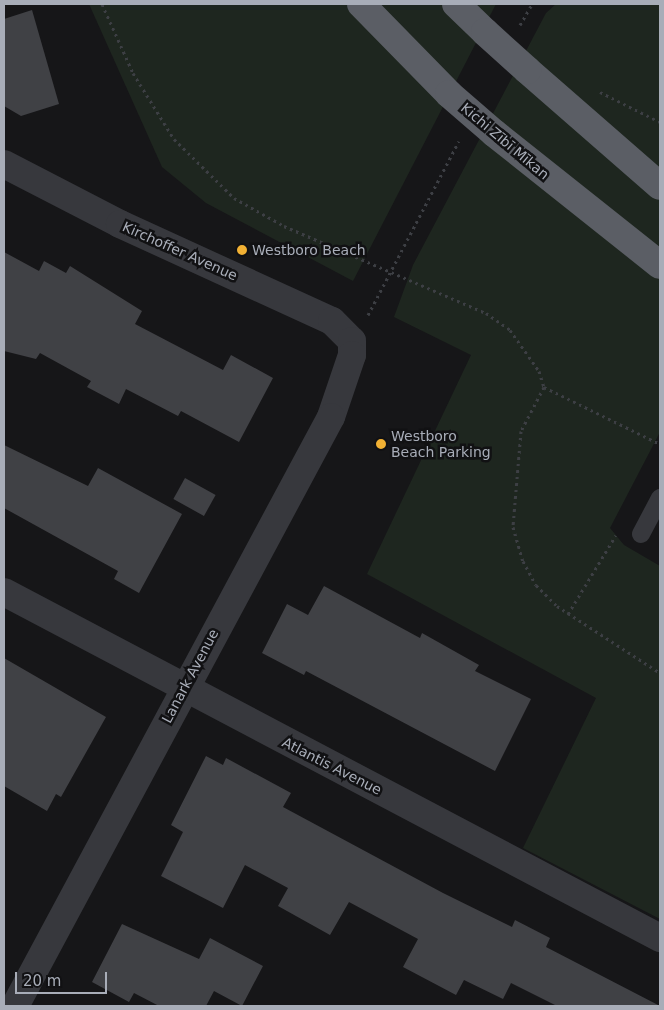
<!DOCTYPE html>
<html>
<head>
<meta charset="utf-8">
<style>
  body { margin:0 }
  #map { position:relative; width:664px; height:1010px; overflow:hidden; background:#161618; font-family:"DejaVu Sans",sans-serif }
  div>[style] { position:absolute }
  .green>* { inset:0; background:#1e261f }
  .building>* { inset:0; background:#404145; transform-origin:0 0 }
  .path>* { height:3px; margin-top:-1.5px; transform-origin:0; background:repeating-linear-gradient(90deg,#3d3f44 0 2.5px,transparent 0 6.5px) }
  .service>* { height:18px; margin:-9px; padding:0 9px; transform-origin:9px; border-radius:9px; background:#37383d }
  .minor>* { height:28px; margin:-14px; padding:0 14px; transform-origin:14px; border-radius:14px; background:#37383d }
  .trunk>* { height:28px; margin:-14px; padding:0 14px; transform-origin:14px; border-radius:14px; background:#5b5e65 }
  .trunk-bridge>* { height:28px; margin:-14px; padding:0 14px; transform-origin:14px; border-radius:14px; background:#5b5e65 }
  .dots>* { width:14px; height:14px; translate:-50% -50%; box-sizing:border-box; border:2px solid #111113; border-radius:50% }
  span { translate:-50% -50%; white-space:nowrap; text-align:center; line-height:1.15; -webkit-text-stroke:5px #111113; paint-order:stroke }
  .street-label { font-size:14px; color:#a8adb8 }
  .poi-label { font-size:14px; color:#a8adb8 }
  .left { translate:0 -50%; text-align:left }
  .frame { position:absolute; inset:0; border:5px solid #a8adb8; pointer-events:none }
  .scale { position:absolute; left:15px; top:972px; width:92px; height:22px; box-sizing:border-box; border:2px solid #a8adb8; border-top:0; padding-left:6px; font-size:15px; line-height:18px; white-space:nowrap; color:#a8adb8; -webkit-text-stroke:4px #111113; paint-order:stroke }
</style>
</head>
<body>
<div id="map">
  <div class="green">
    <div style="clip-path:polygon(89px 4px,496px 4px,353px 281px,206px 203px,162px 167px)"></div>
    <div style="clip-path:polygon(556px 4px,660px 4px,660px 432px,610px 528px,624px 545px,660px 566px,660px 919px,523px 848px,596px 698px,367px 574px,471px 355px,394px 317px,413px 265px,546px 13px)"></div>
  </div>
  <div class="building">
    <div style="clip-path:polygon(32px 10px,59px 104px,21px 116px,4px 106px,4px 19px)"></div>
    <div style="clip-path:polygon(4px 252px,39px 271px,44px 261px,66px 273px,70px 266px,142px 311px,135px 324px,223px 370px,231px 355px,273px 378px,239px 442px,181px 411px,178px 416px,126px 389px,119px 404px,87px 387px,91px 381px,40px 353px,36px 359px,4px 351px)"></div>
    <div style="clip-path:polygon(4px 445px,88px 486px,98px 468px,182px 514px,139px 593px,114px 579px,118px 571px,4px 508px)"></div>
    <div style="left:185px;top:478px;width:35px;height:24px;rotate:29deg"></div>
    <div style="clip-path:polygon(324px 586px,420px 638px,422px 633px,479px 665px,475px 671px,531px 699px,495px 771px,306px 671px,304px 675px,262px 653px,287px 604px,308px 615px)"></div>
    <div style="clip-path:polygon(4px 658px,106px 717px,61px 797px,56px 794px,47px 811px,4px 786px)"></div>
    <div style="clip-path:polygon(206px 756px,223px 765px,226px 758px,291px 793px,283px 807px,443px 893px,512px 927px,515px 920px,550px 938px,546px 947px,660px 1006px,557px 1006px,511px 983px,503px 999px,464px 980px,456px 995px,403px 967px,418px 939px,349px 902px,330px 935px,278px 906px,288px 888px,245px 865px,223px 908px,161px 876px,183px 832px,171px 825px)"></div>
    <div style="clip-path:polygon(122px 924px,199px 959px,210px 938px,263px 966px,242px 1006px,214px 991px,206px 1006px,159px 1006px,134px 993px,129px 1002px,92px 982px)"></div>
  </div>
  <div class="path">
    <div style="left:102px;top:4px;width:76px;rotate:65.8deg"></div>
    <div style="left:133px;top:73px;width:78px;rotate:58.2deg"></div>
    <div style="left:174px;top:139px;width:84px;rotate:44.5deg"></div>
    <div style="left:234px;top:198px;width:57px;rotate:29.2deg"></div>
    <div style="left:284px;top:226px;width:220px;rotate:23.3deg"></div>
    <div style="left:486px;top:313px;width:29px;rotate:35deg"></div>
    <div style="left:510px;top:330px;width:50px;rotate:54.7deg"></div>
    <div style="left:539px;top:371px;width:17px;rotate:73deg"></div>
    <div style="left:544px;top:387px;width:129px;rotate:26.2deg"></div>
    <div style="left:520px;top:25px;width:24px;rotate:-60deg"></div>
    <div style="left:600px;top:92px;width:67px;rotate:26.6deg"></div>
    <div style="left:368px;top:315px;width:196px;rotate:-62.4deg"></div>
    <div style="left:544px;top:387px;width:50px;rotate:117.6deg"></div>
    <div style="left:521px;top:431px;width:96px;rotate:94.8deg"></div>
    <div style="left:513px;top:527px;width:35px;rotate:74deg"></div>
    <div style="left:523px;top:561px;width:27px;rotate:62deg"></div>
    <div style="left:536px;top:585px;width:30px;rotate:45deg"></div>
    <div style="left:557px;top:606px;width:123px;rotate:33deg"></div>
    <div style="left:568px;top:614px;width:92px;rotate:-58.7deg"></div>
  </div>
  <div class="service">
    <div style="left:641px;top:534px;width:41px;rotate:-62.2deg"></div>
  </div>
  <div class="minor">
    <div style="left:4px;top:164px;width:131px;rotate:27.3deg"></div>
    <div style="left:120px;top:224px;width:233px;rotate:24.6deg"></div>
    <div style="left:332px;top:321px;width:28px;rotate:45deg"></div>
    <div style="left:352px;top:341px;width:14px;rotate:90deg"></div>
    <div style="left:352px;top:355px;width:65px;rotate:108.7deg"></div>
    <div style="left:331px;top:417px;width:668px;rotate:118.21deg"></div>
    <div style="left:4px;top:592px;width:742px;rotate:27.81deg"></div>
  </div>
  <div class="trunk">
    <div style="left:361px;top:4px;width:126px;rotate:45.6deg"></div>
    <div style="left:456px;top:4px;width:40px;rotate:44deg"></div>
    <div style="left:527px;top:70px;width:176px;rotate:41.1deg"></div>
    <div style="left:494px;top:133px;width:212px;rotate:38.5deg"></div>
  </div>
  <div class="trunk-bridge">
    <div style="left:485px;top:32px;width:57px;rotate:42.1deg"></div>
    <div style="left:449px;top:94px;width:60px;rotate:40.9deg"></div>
  </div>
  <div class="dots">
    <div style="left:242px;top:250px;background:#f2b134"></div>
    <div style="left:381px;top:444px;background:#f2b134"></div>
  </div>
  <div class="street-label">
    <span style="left:505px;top:141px;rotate:40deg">Kichi Zībī Mīkan</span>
    <span style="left:180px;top:251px;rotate:24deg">Kirchoffer Avenue</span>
    <span style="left:190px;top:676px;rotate:-62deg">Lanark Avenue</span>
    <span style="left:332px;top:766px;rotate:27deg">Atlantis Avenue</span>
  </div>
  <div class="poi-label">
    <span class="left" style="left:252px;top:250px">Westboro Beach</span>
    <span class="left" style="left:391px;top:444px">Westboro<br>Beach Parking</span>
  </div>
  <div class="frame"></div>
  <div class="scale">20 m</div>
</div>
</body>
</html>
